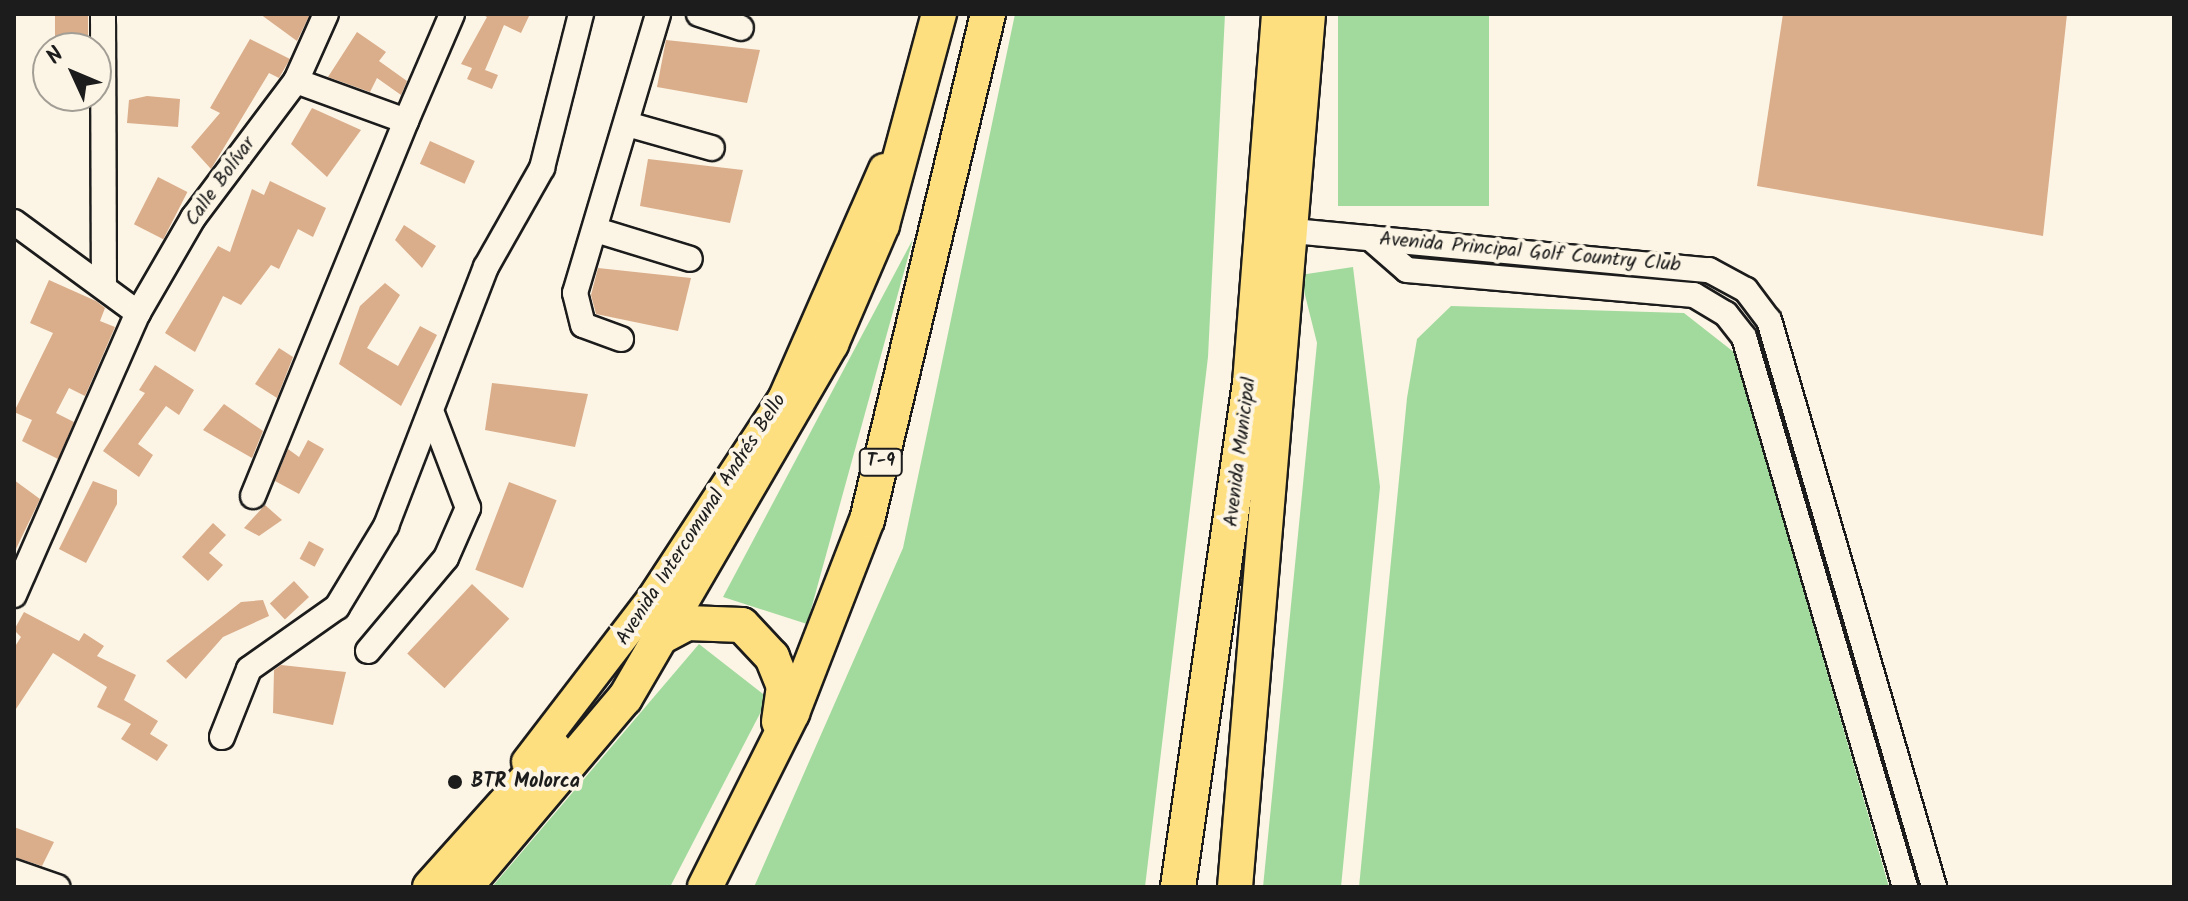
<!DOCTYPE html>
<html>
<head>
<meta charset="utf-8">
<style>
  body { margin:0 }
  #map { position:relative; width:2188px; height:901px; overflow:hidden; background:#fcf5e5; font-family:Kalam,sans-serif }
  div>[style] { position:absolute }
  .green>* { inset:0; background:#a2da9e; transform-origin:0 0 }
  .building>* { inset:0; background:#daad8b; transform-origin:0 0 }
  .roads { filter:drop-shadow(2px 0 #1c1c1c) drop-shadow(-2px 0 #1c1c1c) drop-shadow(0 2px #1c1c1c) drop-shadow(0 -2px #1c1c1c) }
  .minor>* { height:24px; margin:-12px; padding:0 12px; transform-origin:12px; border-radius:12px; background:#fcf5e5 }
  .major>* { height:30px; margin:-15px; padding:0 15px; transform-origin:15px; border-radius:15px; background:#fedf80 }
  .highway>* { height:34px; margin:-17px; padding:0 17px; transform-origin:17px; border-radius:17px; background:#fedf80 }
  .dots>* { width:22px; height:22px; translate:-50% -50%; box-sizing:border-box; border:4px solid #fcf5e5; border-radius:50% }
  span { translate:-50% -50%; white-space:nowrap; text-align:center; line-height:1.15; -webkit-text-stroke:8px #fcf5e5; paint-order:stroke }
  .shield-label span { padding:2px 6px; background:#fcf5e5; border:2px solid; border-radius:6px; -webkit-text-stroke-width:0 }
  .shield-label { font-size:18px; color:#1c1c1c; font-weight:700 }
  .street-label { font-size:20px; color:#1c1c1c }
  .poi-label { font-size:20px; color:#1c1c1c; font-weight:700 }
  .left { translate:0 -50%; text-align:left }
  .frame { position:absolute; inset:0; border:16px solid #1c1c1c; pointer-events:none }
  .north { position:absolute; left:32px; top:32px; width:80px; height:80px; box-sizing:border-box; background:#fcf5e5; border:2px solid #a29e95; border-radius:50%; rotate:314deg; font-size:22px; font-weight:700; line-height:32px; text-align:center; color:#1c1c1c }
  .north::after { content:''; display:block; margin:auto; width:28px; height:36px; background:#1c1c1c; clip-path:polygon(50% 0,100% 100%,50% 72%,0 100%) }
</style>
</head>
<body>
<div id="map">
  <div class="green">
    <div style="clip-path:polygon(1015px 14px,1225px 14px,1208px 357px,1145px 887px,754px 887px,903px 548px)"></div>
    <div style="left:1338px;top:14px;width:151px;height:192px"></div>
    <div style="clip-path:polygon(913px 239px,807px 624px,723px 597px)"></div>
    <div style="clip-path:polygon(1353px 267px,1380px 487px,1341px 887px,1263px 887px,1317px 343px,1300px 275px)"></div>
    <div style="clip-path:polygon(1451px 306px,1684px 313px,1735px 353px,1889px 887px,1359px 887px,1407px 398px,1417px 339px)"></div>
    <div style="clip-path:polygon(699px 644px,768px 698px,670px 887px,492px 887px)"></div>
  </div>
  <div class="building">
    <div style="left:55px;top:14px;width:33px;height:34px"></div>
    <div style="clip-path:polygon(260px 14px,310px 14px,297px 41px)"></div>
    <div style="clip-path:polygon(481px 14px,530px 14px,521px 33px,504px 25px,485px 70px,498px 75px,492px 89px,467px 79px,472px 68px,461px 64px,487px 17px)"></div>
    <div style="clip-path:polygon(1783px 14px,2067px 14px,2043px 236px,1757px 186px)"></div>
    <div style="clip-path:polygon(357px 32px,386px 52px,379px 61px,407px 81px,401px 95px,377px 78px,370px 92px,328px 77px)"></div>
    <div style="clip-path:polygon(250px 39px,290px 59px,279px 78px,269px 73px,211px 169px,191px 147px,220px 113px,210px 108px)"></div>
    <div style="clip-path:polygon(666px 40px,760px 50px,747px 103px,657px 87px)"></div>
    <div style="clip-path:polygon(147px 96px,180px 99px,178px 127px,127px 123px,129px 100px)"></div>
    <div style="clip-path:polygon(312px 108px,361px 130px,327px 177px,291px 144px)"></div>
    <div style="left:430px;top:141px;width:49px;height:25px;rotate:24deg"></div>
    <div style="clip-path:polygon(648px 159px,743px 170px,730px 223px,640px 206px)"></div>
    <div style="left:158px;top:177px;width:33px;height:53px;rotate:27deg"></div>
    <div style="clip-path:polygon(270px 181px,326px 208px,313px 237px,298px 229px,279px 269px,271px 265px,241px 305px,223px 296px,195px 352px,165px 333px,218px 246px,230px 252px,252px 189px,264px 195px)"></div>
    <div style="clip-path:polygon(404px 225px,436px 246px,422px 268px,395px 240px)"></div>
    <div style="clip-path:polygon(598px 268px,691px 278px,678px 331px,596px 314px,591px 295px)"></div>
    <div style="clip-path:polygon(49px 280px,96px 301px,105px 308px,100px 321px,115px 327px,85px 396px,69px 388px,56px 413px,74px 422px,58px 459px,22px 441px,32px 420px,14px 412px,53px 333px,30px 323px)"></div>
    <div style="clip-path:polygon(385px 283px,400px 295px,367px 348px,398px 366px,420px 326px,437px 335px,401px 406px,339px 364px,360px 306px)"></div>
    <div style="clip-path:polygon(279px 348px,293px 357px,277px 398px,255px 384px)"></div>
    <div style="clip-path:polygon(155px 365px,194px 390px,179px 415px,166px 406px,138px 444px,153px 455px,139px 477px,103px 451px,145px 393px,139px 390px)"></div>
    <div style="clip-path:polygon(492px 383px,588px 394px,575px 447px,485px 430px)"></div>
    <div style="clip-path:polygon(224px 404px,263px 431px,252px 458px,203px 430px)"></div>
    <div style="clip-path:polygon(308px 440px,324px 449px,299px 494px,275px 481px,288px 449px,299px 457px)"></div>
    <div style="clip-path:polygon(14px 480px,40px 499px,14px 553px)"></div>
    <div style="clip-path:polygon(93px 481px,117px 490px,117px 504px,86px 563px,59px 549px)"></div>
    <div style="left:509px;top:482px;width:51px;height:94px;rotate:21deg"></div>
    <div style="clip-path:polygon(265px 505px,282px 520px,259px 536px,244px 528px)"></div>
    <div style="clip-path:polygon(213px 523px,226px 535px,209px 553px,223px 565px,208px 581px,182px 557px)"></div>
    <div style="left:309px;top:541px;width:17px;height:20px;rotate:28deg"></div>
    <div style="left:294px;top:581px;width:22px;height:33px;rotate:47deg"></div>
    <div style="left:472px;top:584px;width:51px;height:95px;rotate:43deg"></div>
    <div style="clip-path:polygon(263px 600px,269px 616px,223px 637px,186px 679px,166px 661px,241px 602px)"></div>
    <div style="clip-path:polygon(24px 612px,79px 641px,84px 633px,104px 646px,97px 656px,136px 675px,124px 700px,158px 721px,150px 734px,168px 745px,157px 761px,121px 739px,131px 724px,97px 707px,107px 687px,53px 653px,14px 712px,14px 648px,21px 637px,14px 630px)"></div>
    <div style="clip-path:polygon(281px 665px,346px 672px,333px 725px,273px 713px,274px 670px)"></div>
    <div style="clip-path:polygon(14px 827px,54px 842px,42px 866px,14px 857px)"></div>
  </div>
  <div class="roads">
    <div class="minor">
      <div style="left:103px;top:14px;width:270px;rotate:89.8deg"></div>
      <div style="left:699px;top:14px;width:44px;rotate:18.4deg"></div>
      <div style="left:296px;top:81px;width:117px;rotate:20deg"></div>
      <div style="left:406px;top:121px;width:116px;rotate:-66.7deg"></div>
      <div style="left:627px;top:124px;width:88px;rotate:15.8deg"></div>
      <div style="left:14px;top:222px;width:154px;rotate:36.3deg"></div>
      <div style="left:138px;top:313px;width:110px;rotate:-59.9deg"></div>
      <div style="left:193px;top:218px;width:171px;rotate:-53.1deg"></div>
      <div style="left:296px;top:81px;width:73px;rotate:-65.9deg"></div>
      <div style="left:596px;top:230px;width:98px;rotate:17.1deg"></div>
      <div style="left:1293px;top:231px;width:418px;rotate:5.4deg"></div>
      <div style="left:1709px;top:270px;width:42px;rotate:28.4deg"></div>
      <div style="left:1746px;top:290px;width:38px;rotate:53deg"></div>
      <div style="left:1769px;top:320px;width:591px;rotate:73.77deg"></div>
      <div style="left:1370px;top:238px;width:49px;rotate:40.9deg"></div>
      <div style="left:1407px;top:270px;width:288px;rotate:5deg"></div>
      <div style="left:1694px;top:295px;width:37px;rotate:31deg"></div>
      <div style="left:1726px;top:314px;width:29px;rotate:52deg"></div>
      <div style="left:1744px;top:337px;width:573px;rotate:73.68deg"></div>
      <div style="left:621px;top:339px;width:40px;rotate:-159.8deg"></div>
      <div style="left:583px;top:325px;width:33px;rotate:-104deg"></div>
      <div style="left:575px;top:293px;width:291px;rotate:-73.4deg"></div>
      <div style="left:253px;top:496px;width:405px;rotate:-67.8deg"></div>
      <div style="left:14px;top:595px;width:308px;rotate:-66.3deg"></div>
      <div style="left:368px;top:651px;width:121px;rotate:-50deg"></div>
      <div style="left:446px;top:558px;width:55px;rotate:-66.3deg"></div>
      <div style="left:468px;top:508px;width:98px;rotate:-110.8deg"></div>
      <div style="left:222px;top:737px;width:73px;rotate:-68.3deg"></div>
      <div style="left:249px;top:669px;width:108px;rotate:-35.2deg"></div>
      <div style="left:337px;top:607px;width:95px;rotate:-58.8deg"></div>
      <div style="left:386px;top:526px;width:278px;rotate:-68.9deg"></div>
      <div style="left:486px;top:267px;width:114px;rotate:-60.5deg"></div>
      <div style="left:542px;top:168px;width:159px;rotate:-75.8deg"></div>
      <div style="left:14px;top:872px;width:46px;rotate:19.2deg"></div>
    </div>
    <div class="major">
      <div style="left:527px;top:762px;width:205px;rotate:-52.5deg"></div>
      <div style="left:652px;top:599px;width:241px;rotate:-56.8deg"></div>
      <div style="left:784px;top:397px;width:249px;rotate:-66.3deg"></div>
    </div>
    <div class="highway">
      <div style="left:659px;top:638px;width:32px;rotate:-28deg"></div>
      <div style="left:687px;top:623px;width:55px;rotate:2.1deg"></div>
      <div style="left:742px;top:625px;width:44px;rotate:46.8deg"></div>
      <div style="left:772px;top:657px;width:31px;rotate:68deg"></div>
      <div style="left:784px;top:686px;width:36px;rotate:98deg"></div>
      <div style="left:430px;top:887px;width:186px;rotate:-48.1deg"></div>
      <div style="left:465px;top:887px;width:248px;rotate:-49.8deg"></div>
      <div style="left:625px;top:698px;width:410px;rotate:-59.8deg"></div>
      <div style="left:831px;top:344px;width:129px;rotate:-66.8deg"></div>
      <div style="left:882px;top:225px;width:219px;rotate:-74.9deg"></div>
      <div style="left:705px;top:887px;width:195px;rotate:-63.4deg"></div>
      <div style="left:792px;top:713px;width:207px;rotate:-68.8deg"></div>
      <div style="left:867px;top:520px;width:520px;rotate:-76.55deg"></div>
      <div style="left:1178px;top:887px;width:509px;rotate:-81.87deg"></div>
      <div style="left:1250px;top:383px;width:370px;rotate:-85.5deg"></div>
      <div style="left:1235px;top:887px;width:876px;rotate:-85.22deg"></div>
    </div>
  </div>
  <div class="dots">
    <div style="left:455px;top:782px;background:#1c1c1c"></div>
  </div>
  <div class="shield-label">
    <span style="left:881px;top:462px">T-9</span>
  </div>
  <div class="street-label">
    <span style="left:221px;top:182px;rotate:-54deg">Calle Bolívar</span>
    <span style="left:1530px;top:253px;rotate:5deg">Avenida Principal Golf Country Club</span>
    <span style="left:1241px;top:452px;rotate:-83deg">Avenida Municipal</span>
    <span style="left:702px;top:520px;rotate:-57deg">Avenida Intercomunal Andrés Bello</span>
  </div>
  <div class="poi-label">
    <span class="left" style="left:471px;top:782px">BTR Molorca</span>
  </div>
  <div class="frame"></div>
  <div class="north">N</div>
</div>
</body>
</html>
